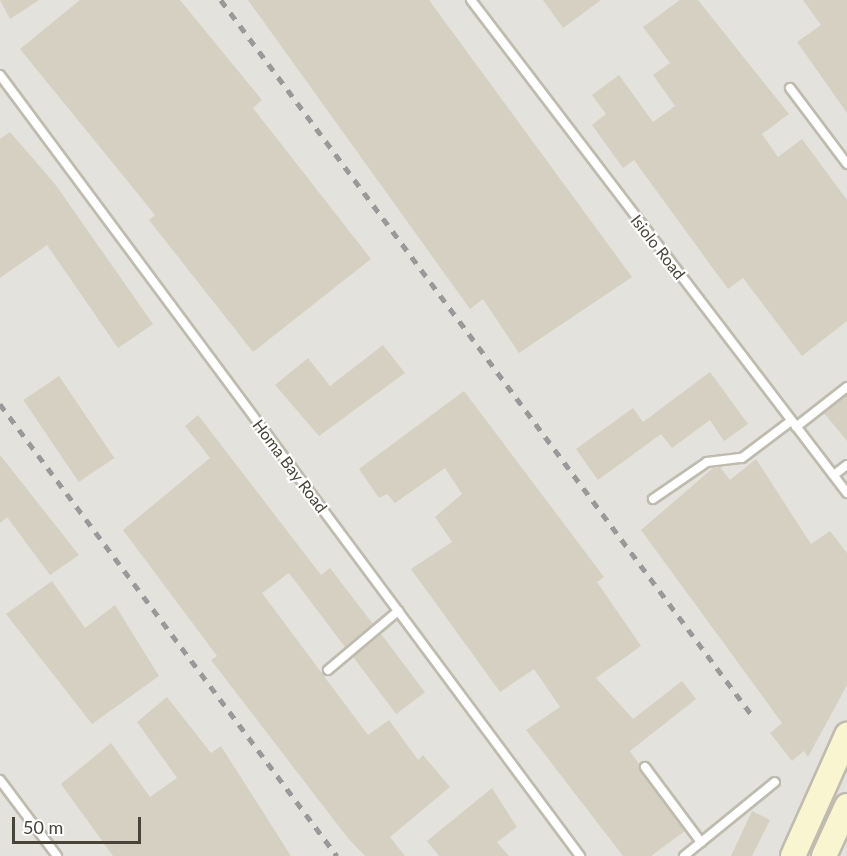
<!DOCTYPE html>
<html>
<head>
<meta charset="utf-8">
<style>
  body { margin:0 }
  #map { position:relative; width:847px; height:856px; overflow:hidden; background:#f4f2eb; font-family:Lato,sans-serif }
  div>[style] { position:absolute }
  .industrial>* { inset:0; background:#e4e2dc; transform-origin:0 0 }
  .building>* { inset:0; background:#d5d0c2; transform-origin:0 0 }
  .roads { filter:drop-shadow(2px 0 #bfbbaf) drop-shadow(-2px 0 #bfbbaf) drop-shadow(0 2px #bfbbaf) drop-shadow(0 -2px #bfbbaf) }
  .lane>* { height:8px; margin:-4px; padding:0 4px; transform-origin:4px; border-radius:4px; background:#fff }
  .secondary>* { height:24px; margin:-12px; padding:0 12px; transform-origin:12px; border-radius:12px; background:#f9f5d0 }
  .rail>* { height:4.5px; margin-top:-2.25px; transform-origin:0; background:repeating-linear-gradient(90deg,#999 0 8px,transparent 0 16px) }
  span { translate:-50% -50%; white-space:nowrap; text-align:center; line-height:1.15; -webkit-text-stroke:4.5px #fff; paint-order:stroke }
  .street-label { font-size:16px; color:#48443a }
  .scale { position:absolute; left:12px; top:817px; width:129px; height:27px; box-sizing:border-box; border:3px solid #48443a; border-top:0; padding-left:8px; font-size:18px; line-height:21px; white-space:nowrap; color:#48443a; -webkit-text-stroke:4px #fff; paint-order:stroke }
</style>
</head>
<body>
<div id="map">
  <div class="industrial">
    <div style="left:0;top:0;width:847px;height:856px"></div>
  </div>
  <div class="building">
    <div style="clip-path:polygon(0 0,39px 0,10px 19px)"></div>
    <div style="clip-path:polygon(80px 0,180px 0,262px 100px,253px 108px,371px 259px,253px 352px,149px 220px,155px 215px,20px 49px)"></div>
    <div style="clip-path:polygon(248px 0,429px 0,632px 277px,519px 353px,483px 299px,470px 309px)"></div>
    <div style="clip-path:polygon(543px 0,601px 0,563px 28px)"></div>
    <div style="clip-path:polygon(680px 0,698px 0,789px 114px,762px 134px,778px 157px,802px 139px,847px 200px,847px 321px,802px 356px,743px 278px,728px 289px,634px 160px,623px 168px,592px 125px,606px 114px,592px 95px,619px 75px,653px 122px,675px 106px,653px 75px,670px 63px,643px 27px)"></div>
    <div style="clip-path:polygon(803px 0,847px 0,847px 113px,797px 42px,821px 25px)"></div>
    <div style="clip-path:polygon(10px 132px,55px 184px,153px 324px,118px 348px,47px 245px,0 278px,0 139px)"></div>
    <div style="clip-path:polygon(383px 345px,405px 373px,319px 436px,275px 385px,308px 358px,330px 386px)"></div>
    <div style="clip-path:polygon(710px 372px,748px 424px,724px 441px,710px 420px,672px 448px,661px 434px,598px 480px,576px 449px,633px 408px,643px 422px)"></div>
    <div style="left:59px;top:376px;width:99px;height:43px;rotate:56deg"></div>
    <div style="clip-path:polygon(464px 391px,604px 577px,597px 582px,641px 646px,596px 678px,633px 719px,682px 681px,696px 699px,630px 751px,685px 831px,651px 856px,623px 856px,526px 730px,560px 707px,534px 669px,500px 692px,411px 569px,452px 542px,435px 517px,462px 494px,445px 468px,395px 503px,387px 494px,379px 498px,359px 469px)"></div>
    <div style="clip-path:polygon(847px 395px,847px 441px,824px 413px)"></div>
    <div style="clip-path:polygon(198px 415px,321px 575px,330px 568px,373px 624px,345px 647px,289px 573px,262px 593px,368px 735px,389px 720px,418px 760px,423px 755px,450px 787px,390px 837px,405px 856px,365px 856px,347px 837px,211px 660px,217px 656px,123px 530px,210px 458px,185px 426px)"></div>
    <div style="clip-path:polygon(0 455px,79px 555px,50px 575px,7px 517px,0 523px)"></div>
    <div style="clip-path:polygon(756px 459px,811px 544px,830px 531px,847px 553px,847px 685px,808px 757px,804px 751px,792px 761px,770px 733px,782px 723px,641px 530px,713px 468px,720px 467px,730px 480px)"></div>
    <div style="clip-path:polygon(52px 581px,85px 628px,115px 605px,159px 676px,92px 724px,6px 614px)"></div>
    <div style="left:381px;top:634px;width:73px;height:36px;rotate:53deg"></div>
    <div style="clip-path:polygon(167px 697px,211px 753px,221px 746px,291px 856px,113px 856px,61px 784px,111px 743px,150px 797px,177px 778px,137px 722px)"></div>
    <div style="clip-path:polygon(492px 788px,517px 827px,497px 842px,509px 856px,439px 856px,427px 841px)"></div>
    <div style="clip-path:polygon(752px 811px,770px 820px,752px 856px,731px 856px)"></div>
  </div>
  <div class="roads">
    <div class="lane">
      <div style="left:471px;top:0;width:620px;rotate:52.67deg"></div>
      <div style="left:0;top:75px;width:973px;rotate:53.4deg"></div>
      <div style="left:790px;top:88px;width:95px;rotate:53.1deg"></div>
      <div style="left:796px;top:427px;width:65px;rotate:-38.1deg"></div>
      <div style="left:834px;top:475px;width:16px;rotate:-38deg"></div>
      <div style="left:653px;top:499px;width:65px;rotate:-34.4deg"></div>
      <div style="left:707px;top:462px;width:35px;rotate:-7deg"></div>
      <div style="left:742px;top:458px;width:61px;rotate:-37.1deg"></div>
      <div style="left:328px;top:670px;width:92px;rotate:-40.1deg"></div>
      <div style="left:645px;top:767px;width:94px;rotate:53.3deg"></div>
      <div style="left:0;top:780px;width:95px;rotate:53.1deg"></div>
      <div style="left:684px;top:856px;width:117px;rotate:-39.1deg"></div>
    </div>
    <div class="secondary">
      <div style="left:793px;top:856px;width:133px;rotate:-65.9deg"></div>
      <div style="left:824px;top:856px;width:55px;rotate:-65.3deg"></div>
    </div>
  </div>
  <div class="rail">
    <div style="left:221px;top:0;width:894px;rotate:53.41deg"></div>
    <div style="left:0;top:404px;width:564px;rotate:53.29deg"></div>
  </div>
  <div class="street-label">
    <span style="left:658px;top:247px;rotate:52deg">Isiolo Road</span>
    <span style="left:290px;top:466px;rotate:53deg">Homa Bay Road</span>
  </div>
  <div class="scale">50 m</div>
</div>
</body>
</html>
